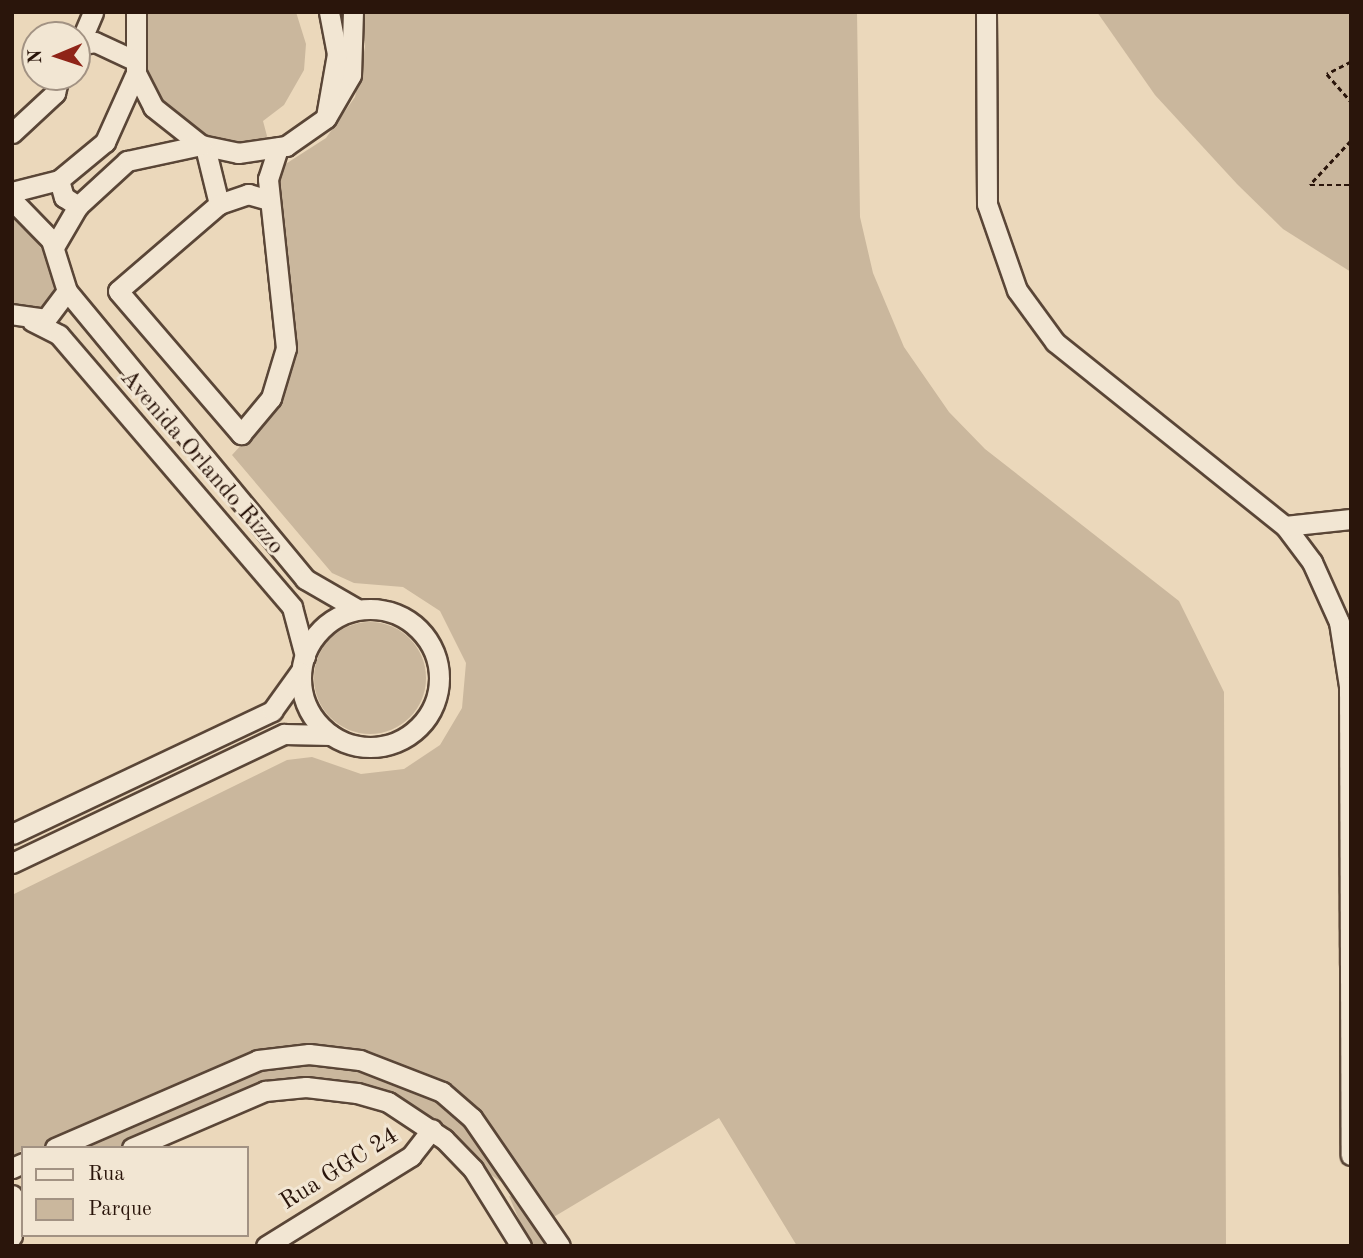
<!DOCTYPE html>
<html>
<head>
<meta charset="utf-8">
<style>
  body { margin:0 }
  #map { position:relative; width:1363px; height:1258px; overflow:hidden; background:#ebd8bb; font-family:"Old Standard TT",serif }
  div>[style] { position:absolute }
  .green>* { inset:0; background:#cab79d }
  .round { border-radius:50% }
  .path>* { height:2.5px; margin-top:-1.25px; transform-origin:0; background:repeating-linear-gradient(90deg,#2a150b 0 5px,transparent 0 8.5px) }
  .roads { filter:drop-shadow(2px 0 #5a4637) drop-shadow(-2px 0 #5a4637) drop-shadow(0 2px #5a4637) drop-shadow(0 -2px #5a4637) }
  .minor>* { height:19px; margin:-9.5px; padding:0 9.5px; transform-origin:9.5px; border-radius:9.5px; background:#f2e6d3 }
  .minor>.ring { margin:-9.5px; padding:0; box-sizing:content-box; background:none; border:19px solid #f2e6d3; border-radius:50% }
  span { translate:-50% -50%; white-space:nowrap; text-align:center; line-height:1.15; -webkit-text-stroke:6px #f2e6d3; paint-order:stroke }
  .street-label { font-size:24px; color:#2a150b }
  .frame { position:absolute; inset:0; border:14px solid #2a150b; pointer-events:none }
  .legend { position:absolute; left:21px; top:1146px; width:228px; height:91px; box-sizing:border-box; background:#f2e6d3; border:2px solid #a29283; margin:0; padding:9px 12px; list-style:none; font-size:21px; color:#2a150b }
  .legend li { display:flex; align-items:center; gap:14px; height:35px }
  .legend b { width:35px; border:2px solid #a29283 }
  .north { position:absolute; left:21px; top:21px; width:70px; height:70px; box-sizing:border-box; background:#f2e6d3; border:2px solid #a29283; border-radius:50%; rotate:268deg; font-size:19px; font-weight:700; line-height:28px; text-align:center; color:#2a150b }
  .north::after { content:''; display:block; margin:auto; width:24px; height:32px; background:#8f2418; clip-path:polygon(50% 0,100% 100%,50% 72%,0 100%) }
</style>
</head>
<body>
<div id="map">
  <div class="green">
    <div style="clip-path:polygon(141px 12px,296px 12px,306px 44px,304px 70px,284px 105px,263px 121px,267px 136px,261px 146px,213px 142px,168px 114px,145px 80px)"></div>
    <div style="clip-path:polygon(360px 12px,857px 12px,860px 217px,873px 273px,904px 347px,949px 412px,985px 449px,1179px 601px,1224px 692px,1226px 1246px,797px 1246px,719px 1118px,552px 1218px,483px 1119px,427px 1078px,385px 1059px,245px 1055px,39px 1148px,23px 1148px,12px 1160px,12px 895px,287px 760px,312px 757px,361px 774px,404px 769px,440px 745px,462px 708px,466px 663px,440px 611px,403px 587px,354px 583px,332px 573px,232px 455px,278px 405px,294px 358px,274px 184px,284px 165px,326px 138px,355px 97px,365px 47px)"></div>
    <div style="clip-path:polygon(1097px 12px,1351px 12px,1351px 272px,1283px 229px,1237px 184px,1155px 95px)"></div>
    <div style="clip-path:polygon(12px 212px,49px 258px,57px 290px,42px 309px,12px 303px)"></div>
    <div class="round" style="left:314px;top:622px;width:112px;height:112px"></div>
    <div style="clip-path:polygon(294px 1062px,356px 1066px,433px 1098px,466px 1123px,501px 1182px,376px 1092px,223px 1100px,122px 1148px,74px 1148px,232px 1075px)"></div>
    <div style="clip-path:polygon(509px 1196px,514px 1197px,551px 1246px,530px 1246px)"></div>
  </div>
  <div class="path">
    <div style="left:1351px;top:62px;width:27px;rotate:153deg"></div>
    <div style="left:1327px;top:74px;width:37px;rotate:49deg"></div>
    <div style="left:1351px;top:141px;width:60px;rotate:133deg"></div>
    <div style="left:1310px;top:185px;width:41px"></div>
  </div>
  <div class="roads">
    <div class="minor">
      <div style="left:136px;top:12px;width:61px;rotate:90deg"></div>
      <div style="left:136px;top:73px;width:38px;rotate:63deg"></div>
      <div style="left:153px;top:107px;width:61px;rotate:38.4deg"></div>
      <div style="left:201px;top:145px;width:38px;rotate:12deg"></div>
      <div style="left:238px;top:153px;width:49px;rotate:-8.3deg"></div>
      <div style="left:286px;top:146px;width:49px;rotate:-35deg"></div>
      <div style="left:326px;top:118px;width:50px;rotate:-59.8deg"></div>
      <div style="left:351px;top:75px;width:63px;rotate:-88.2deg"></div>
      <div style="left:986px;top:12px;width:192px;rotate:89.7deg"></div>
      <div style="left:987px;top:204px;width:91px;rotate:70.8deg"></div>
      <div style="left:1017px;top:290px;width:64px;rotate:53.8deg"></div>
      <div style="left:1055px;top:342px;width:295px;rotate:38.7deg"></div>
      <div style="left:1285px;top:526px;width:45px;rotate:53.1deg"></div>
      <div style="left:1312px;top:562px;width:66px;rotate:65.8deg"></div>
      <div style="left:1339px;top:622px;width:65px;rotate:81.1deg"></div>
      <div style="left:1349px;top:686px;width:469px;rotate:89.8deg"></div>
      <div style="left:80px;top:43px;width:34px;rotate:-67deg"></div>
      <div style="left:77px;top:45px;width:18px;rotate:-9deg"></div>
      <div style="left:95px;top:42px;width:43px;rotate:24.8deg"></div>
      <div style="left:326px;top:117px;width:64px;rotate:-80.1deg"></div>
      <div style="left:337px;top:54px;width:43px;rotate:-100.8deg"></div>
      <div style="left:12px;top:133px;width:59px;rotate:-42.9deg"></div>
      <div style="left:55px;top:93px;width:16px;rotate:-76deg"></div>
      <div style="left:205px;top:147px;width:59px;rotate:76.2deg"></div>
      <div style="left:219px;top:204px;width:133px;rotate:139.3deg"></div>
      <div style="left:118px;top:291px;width:189px;rotate:49.3deg"></div>
      <div style="left:241px;top:434px;width:47px;rotate:-50.2deg"></div>
      <div style="left:271px;top:398px;width:52px;rotate:-73.3deg"></div>
      <div style="left:286px;top:348px;width:170px;rotate:-96.1deg"></div>
      <div style="left:268px;top:179px;width:33px;rotate:-72deg"></div>
      <div style="left:59px;top:180px;width:18px;rotate:74deg"></div>
      <div style="left:64px;top:197px;width:17px;rotate:33deg"></div>
      <div style="left:12px;top:192px;width:49px;rotate:-14.3deg"></div>
      <div style="left:59px;top:180px;width:60px;rotate:-39.6deg"></div>
      <div style="left:105px;top:142px;width:76px;rotate:-65.8deg"></div>
      <div style="left:12px;top:200px;width:56px;rotate:45.7deg"></div>
      <div style="left:51px;top:240px;width:53px;rotate:72.6deg"></div>
      <div style="left:67px;top:291px;width:35px;rotate:127deg"></div>
      <div style="left:46px;top:319px;width:34px;rotate:-172deg"></div>
      <div style="left:219px;top:204px;width:31px;rotate:-19deg"></div>
      <div style="left:248px;top:194px;width:22px;rotate:16deg"></div>
      <div style="left:54px;top:247px;width:48px;rotate:-59.7deg"></div>
      <div style="left:78px;top:206px;width:67px;rotate:-42.6deg"></div>
      <div style="left:127px;top:161px;width:76px;rotate:-12.2deg"></div>
      <div style="left:67px;top:291px;width:374px;rotate:50.4deg"></div>
      <div style="left:305px;top:579px;width:60px;rotate:30deg"></div>
      <div style="left:32px;top:321px;width:30px;rotate:27deg"></div>
      <div style="left:59px;top:335px;width:358px;rotate:49.4deg"></div>
      <div style="left:292px;top:607px;width:51px;rotate:75.1deg"></div>
      <div style="left:1285px;top:526px;width:66px;rotate:-6.1deg"></div>
      <div class="ring" style="left:301px;top:609px;width:119px;height:119px"></div>
      <div style="left:12px;top:834px;width:288px;rotate:-25.3deg"></div>
      <div style="left:272px;top:711px;width:48px;rotate:-54.3deg"></div>
      <div style="left:12px;top:863px;width:301px;rotate:-25.4deg"></div>
      <div style="left:284px;top:734px;width:47px;rotate:1.2deg"></div>
      <div style="left:55px;top:1148px;width:221px;rotate:-23.4deg"></div>
      <div style="left:258px;top:1060px;width:51px;rotate:-6.7deg"></div>
      <div style="left:309px;top:1054px;width:51px;rotate:6.7deg"></div>
      <div style="left:360px;top:1060px;width:88px;rotate:21.3deg"></div>
      <div style="left:442px;top:1092px;width:40px;rotate:41deg"></div>
      <div style="left:472px;top:1118px;width:155px;rotate:55.5deg"></div>
      <div style="left:132px;top:1148px;width:145px;rotate:-23.2deg"></div>
      <div style="left:265px;top:1091px;width:41px;rotate:-5.6deg"></div>
      <div style="left:306px;top:1087px;width:51px;rotate:6.7deg"></div>
      <div style="left:357px;top:1093px;width:32px;rotate:16deg"></div>
      <div style="left:388px;top:1102px;width:67px;rotate:33.5deg"></div>
      <div style="left:444px;top:1139px;width:42px;rotate:46deg"></div>
      <div style="left:473px;top:1169px;width:91px;rotate:58.1deg"></div>
      <div style="left:12px;top:1168px;width:12px;rotate:-24deg"></div>
      <div style="left:12px;top:1195px;width:41px;rotate:90deg"></div>
      <div style="left:266px;top:1246px;width:171px;rotate:-31.8deg"></div>
      <div style="left:411px;top:1156px;width:34px;rotate:-52deg"></div>
    </div>
  </div>
  <div class="street-label">
    <span style="left:201px;top:463px;rotate:49deg">Avenida Orlando Rizzo</span>
    <span style="left:340px;top:1170px;rotate:-32deg">Rua GGC 24</span>
  </div>
  <div class="frame"></div>
  <ul class="legend">
  <li><b style="height:9px;background:#f2e6d3"></b>Rua</li>
  <li><b style="height:19px;background:#cab79d"></b>Parque</li>
  </ul>
  <div class="north">N</div>
</div>
</body>
</html>
